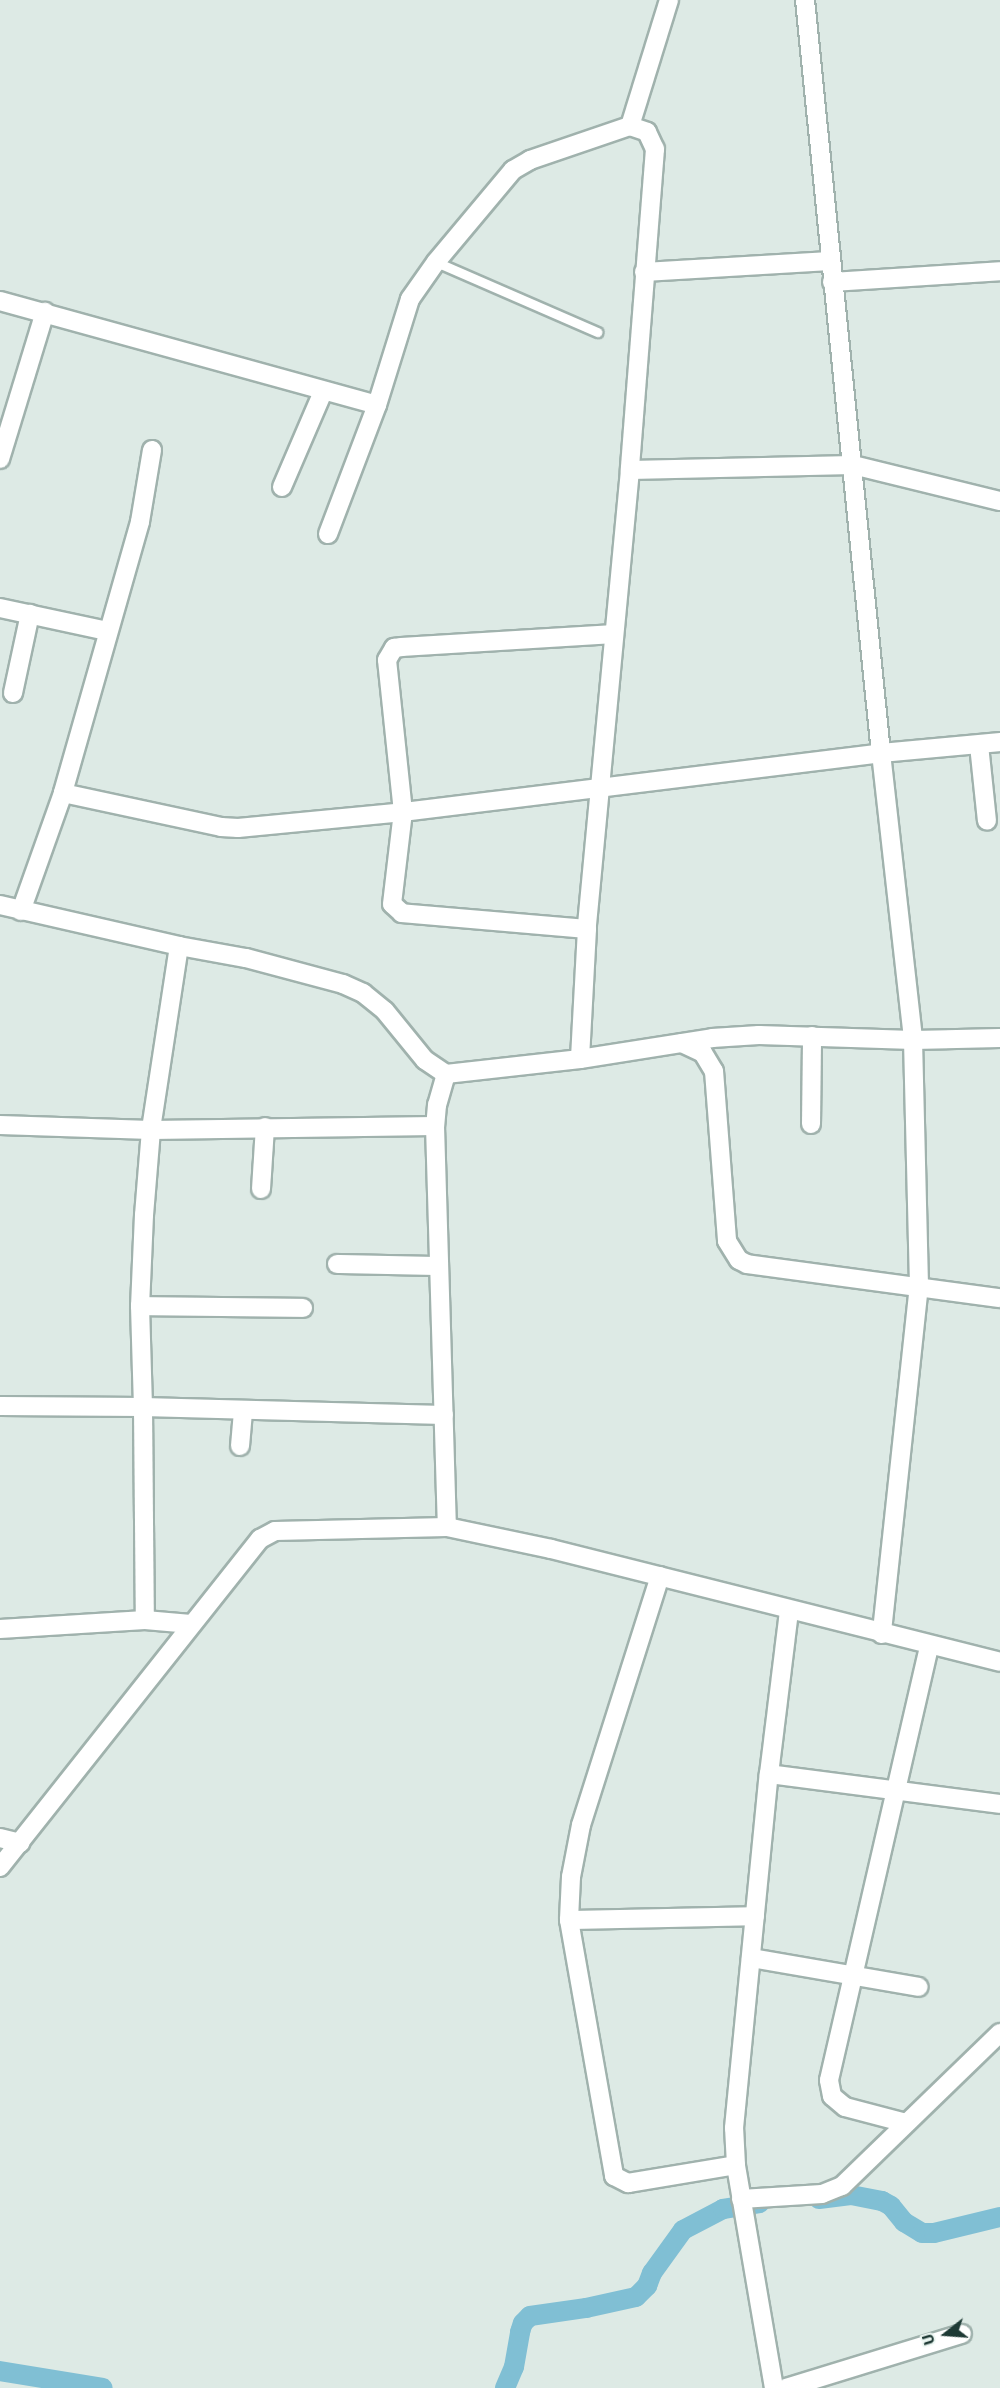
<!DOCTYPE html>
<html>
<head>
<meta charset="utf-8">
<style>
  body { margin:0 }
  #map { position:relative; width:1000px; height:2388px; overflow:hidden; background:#ddeae5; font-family:Signika,sans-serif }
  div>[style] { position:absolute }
  .canal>* { height:20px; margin:-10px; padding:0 10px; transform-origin:10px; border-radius:10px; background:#80bfd4 }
  .roads { filter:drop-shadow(2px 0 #a0b2ad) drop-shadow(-2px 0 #a0b2ad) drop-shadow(0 2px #a0b2ad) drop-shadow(0 -2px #a0b2ad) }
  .lane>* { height:9px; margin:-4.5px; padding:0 4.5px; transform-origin:4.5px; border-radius:4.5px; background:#fff }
  .street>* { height:18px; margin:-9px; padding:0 9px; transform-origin:9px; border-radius:9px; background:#fff }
  .secondary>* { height:18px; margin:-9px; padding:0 9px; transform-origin:9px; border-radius:9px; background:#fff }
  span { translate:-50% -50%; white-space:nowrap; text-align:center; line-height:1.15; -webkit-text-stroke:4.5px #edf7f3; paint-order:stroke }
  .north { position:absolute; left:916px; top:2304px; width:60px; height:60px; -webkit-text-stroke:4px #edf7f3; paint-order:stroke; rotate:253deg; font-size:16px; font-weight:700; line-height:24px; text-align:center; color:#1e3a35 }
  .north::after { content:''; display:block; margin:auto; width:21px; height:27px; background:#1e3a35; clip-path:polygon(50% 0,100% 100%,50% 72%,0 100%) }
</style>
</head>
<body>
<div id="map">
  <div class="canal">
    <div style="left:819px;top:2199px;width:32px;rotate:-7deg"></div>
    <div style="left:851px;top:2195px;width:32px;rotate:11deg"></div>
    <div style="left:882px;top:2201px;width:10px;rotate:29deg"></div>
    <div style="left:891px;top:2206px;width:21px;rotate:51deg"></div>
    <div style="left:904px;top:2222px;width:21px;rotate:31deg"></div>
    <div style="left:922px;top:2233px;width:12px"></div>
    <div style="left:934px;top:2233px;width:68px;rotate:-13.6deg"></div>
    <div style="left:0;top:2371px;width:104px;rotate:9.4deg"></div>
    <div style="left:505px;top:2388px;width:23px;rotate:-67deg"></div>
    <div style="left:514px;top:2367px;width:36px;rotate:-80deg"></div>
    <div style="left:520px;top:2332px;width:9px;rotate:-72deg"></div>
    <div style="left:523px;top:2323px;width:10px;rotate:-45deg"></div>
    <div style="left:530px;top:2316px;width:57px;rotate:-8.1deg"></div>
    <div style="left:586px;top:2308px;width:51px;rotate:-12.4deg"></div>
    <div style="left:636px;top:2297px;width:16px;rotate:-45deg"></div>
    <div style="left:647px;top:2286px;width:14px;rotate:-69deg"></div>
    <div style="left:652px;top:2273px;width:53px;rotate:-54.2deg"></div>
    <div style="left:683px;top:2230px;width:45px;rotate:-27.7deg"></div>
    <div style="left:723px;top:2209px;width:37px;rotate:-9deg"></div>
  </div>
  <div class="roads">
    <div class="lane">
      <div style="left:436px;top:262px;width:176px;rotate:23.5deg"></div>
    </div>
    <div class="street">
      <div style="left:805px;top:0;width:757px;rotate:84.24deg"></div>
      <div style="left:881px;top:753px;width:289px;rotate:83.6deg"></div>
      <div style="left:913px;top:1040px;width:245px;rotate:88.6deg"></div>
      <div style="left:919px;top:1285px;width:351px;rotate:96.1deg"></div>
      <div style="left:630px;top:126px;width:132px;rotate:-72.8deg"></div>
      <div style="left:644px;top:272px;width:186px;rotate:-3.4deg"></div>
      <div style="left:832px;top:282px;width:168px;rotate:-3.7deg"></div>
      <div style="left:0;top:301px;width:391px;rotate:15.4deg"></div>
      <div style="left:377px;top:405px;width:111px;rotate:-72.7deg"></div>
      <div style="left:410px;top:299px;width:45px;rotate:-54.9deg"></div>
      <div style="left:436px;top:262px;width:120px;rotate:-50.1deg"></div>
      <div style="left:513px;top:170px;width:20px;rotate:-30deg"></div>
      <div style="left:530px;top:160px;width:106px;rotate:-18.8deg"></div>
      <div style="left:630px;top:126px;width:18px;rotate:19deg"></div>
      <div style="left:647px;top:132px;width:19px;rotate:65deg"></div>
      <div style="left:655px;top:149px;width:322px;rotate:94.5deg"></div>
      <div style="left:630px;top:470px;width:461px;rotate:95.4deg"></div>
      <div style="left:587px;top:929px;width:130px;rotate:93.1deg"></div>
      <div style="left:152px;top:450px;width:73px;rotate:99.5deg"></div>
      <div style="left:140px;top:522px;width:282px;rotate:105.9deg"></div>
      <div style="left:63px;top:793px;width:162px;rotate:12.1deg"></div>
      <div style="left:221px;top:827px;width:17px;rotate:3deg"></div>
      <div style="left:238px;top:828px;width:166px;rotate:-5.5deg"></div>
      <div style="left:403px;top:812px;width:482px;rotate:-7deg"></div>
      <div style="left:881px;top:753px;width:120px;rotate:-5.3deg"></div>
      <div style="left:0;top:459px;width:154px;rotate:-73deg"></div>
      <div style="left:630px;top:470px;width:223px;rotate:-1.3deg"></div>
      <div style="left:853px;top:465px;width:151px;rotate:13.8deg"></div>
      <div style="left:282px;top:487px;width:103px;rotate:-66.7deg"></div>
      <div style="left:328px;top:534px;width:138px;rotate:-69.2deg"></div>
      <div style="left:0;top:608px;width:109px;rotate:12.1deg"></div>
      <div style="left:13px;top:693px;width:81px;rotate:-77.9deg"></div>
      <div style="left:979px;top:745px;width:76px;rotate:84deg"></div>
      <div style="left:21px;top:911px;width:125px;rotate:-70.4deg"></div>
      <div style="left:587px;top:929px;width:186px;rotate:-175.1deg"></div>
      <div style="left:402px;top:913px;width:13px;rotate:-138deg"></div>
      <div style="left:392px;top:904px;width:93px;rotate:-83.2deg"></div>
      <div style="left:403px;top:812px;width:153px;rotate:-96deg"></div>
      <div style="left:387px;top:660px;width:14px;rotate:-60deg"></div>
      <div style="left:394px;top:648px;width:8px;rotate:-7deg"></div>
      <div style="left:402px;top:647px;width:212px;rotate:-3.5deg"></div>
      <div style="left:179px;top:946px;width:186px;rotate:98.7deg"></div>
      <div style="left:151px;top:1130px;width:85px;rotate:94.7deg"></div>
      <div style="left:144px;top:1215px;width:91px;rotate:92.5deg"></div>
      <div style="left:140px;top:1306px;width:101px;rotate:88.3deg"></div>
      <div style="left:143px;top:1407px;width:301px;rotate:1.5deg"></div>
      <div style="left:682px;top:1043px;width:23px;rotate:25deg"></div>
      <div style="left:703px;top:1053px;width:21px;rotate:59deg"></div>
      <div style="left:714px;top:1071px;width:170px;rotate:85.6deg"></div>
      <div style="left:727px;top:1241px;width:22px;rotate:58deg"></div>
      <div style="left:739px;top:1260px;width:9px;rotate:27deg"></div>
      <div style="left:747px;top:1264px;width:255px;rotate:7.7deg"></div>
      <div style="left:446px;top:1074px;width:32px;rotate:106deg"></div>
      <div style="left:437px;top:1105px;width:21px;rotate:95deg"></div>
      <div style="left:435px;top:1126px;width:401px;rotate:88.3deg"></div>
      <div style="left:811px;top:1124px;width:88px;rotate:-89.3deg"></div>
      <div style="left:0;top:1125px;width:151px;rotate:1.9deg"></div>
      <div style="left:151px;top:1130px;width:284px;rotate:-0.8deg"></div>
      <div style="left:261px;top:1189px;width:62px;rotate:-86.3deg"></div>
      <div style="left:337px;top:1264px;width:102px;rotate:1.1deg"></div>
      <div style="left:140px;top:1306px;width:163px;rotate:0.7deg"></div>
      <div style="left:0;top:1406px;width:143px;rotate:0.4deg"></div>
      <div style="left:143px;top:1407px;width:213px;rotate:89.5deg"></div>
      <div style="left:240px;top:1446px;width:36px;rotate:-85deg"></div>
      <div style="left:660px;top:1576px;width:261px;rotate:107.6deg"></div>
      <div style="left:581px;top:1825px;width:53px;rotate:100.9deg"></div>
      <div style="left:571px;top:1877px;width:43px;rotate:92.7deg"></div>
      <div style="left:569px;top:1920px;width:260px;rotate:80deg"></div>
      <div style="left:614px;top:2176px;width:16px;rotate:27deg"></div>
      <div style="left:628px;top:2183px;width:109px;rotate:-9.5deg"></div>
      <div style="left:0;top:1629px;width:145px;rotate:-3.6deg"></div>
      <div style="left:145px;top:1620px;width:46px;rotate:5deg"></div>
      <div style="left:769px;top:1774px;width:233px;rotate:7.4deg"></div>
      <div style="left:0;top:1838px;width:21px;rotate:14deg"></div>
      <div style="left:0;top:1867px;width:419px;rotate:-51.6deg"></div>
      <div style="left:260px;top:1539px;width:17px;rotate:-28deg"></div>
      <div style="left:275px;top:1531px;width:172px;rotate:-1.3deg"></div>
      <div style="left:447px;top:1527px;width:106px;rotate:11.9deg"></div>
      <div style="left:551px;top:1549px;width:463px;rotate:14.1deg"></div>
      <div style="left:569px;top:1920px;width:186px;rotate:-1.2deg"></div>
      <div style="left:751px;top:1958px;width:170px;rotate:9.8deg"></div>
      <div style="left:906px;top:2123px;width:63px;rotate:-165.3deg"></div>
      <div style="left:845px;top:2107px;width:17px;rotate:-140deg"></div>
      <div style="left:832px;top:2096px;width:16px;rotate:-101deg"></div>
      <div style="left:829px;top:2080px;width:445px;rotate:-77deg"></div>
      <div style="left:741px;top:2199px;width:81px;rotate:-3.5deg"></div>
      <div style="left:822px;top:2194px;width:22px;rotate:-22deg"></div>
      <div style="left:842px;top:2186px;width:220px;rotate:-44.1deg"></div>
      <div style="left:774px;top:2388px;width:226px;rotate:-99.7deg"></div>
      <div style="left:736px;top:2165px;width:37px;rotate:-93deg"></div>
      <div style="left:734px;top:2128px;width:356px;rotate:-84.4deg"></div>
      <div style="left:769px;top:1774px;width:164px;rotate:-83deg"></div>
      <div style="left:786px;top:2388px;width:184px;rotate:-17.1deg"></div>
    </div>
    <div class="secondary">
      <div style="left:0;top:905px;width:184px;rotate:12.9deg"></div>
      <div style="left:179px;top:946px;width:68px;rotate:10.2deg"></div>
      <div style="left:246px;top:958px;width:100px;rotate:15deg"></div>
      <div style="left:343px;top:984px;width:22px;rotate:24deg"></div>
      <div style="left:363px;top:993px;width:28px;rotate:39deg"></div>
      <div style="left:385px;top:1011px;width:63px;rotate:50.8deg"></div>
      <div style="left:425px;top:1060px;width:25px;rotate:34deg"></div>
      <div style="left:446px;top:1074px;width:135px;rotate:-6.4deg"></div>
      <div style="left:580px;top:1059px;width:134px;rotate:-9deg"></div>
      <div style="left:712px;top:1038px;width:47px;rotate:-3.7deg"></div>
      <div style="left:759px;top:1035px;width:154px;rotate:1.9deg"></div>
      <div style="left:913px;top:1040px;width:87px;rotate:-1.3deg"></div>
    </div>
  </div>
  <div class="north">U</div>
</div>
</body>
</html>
